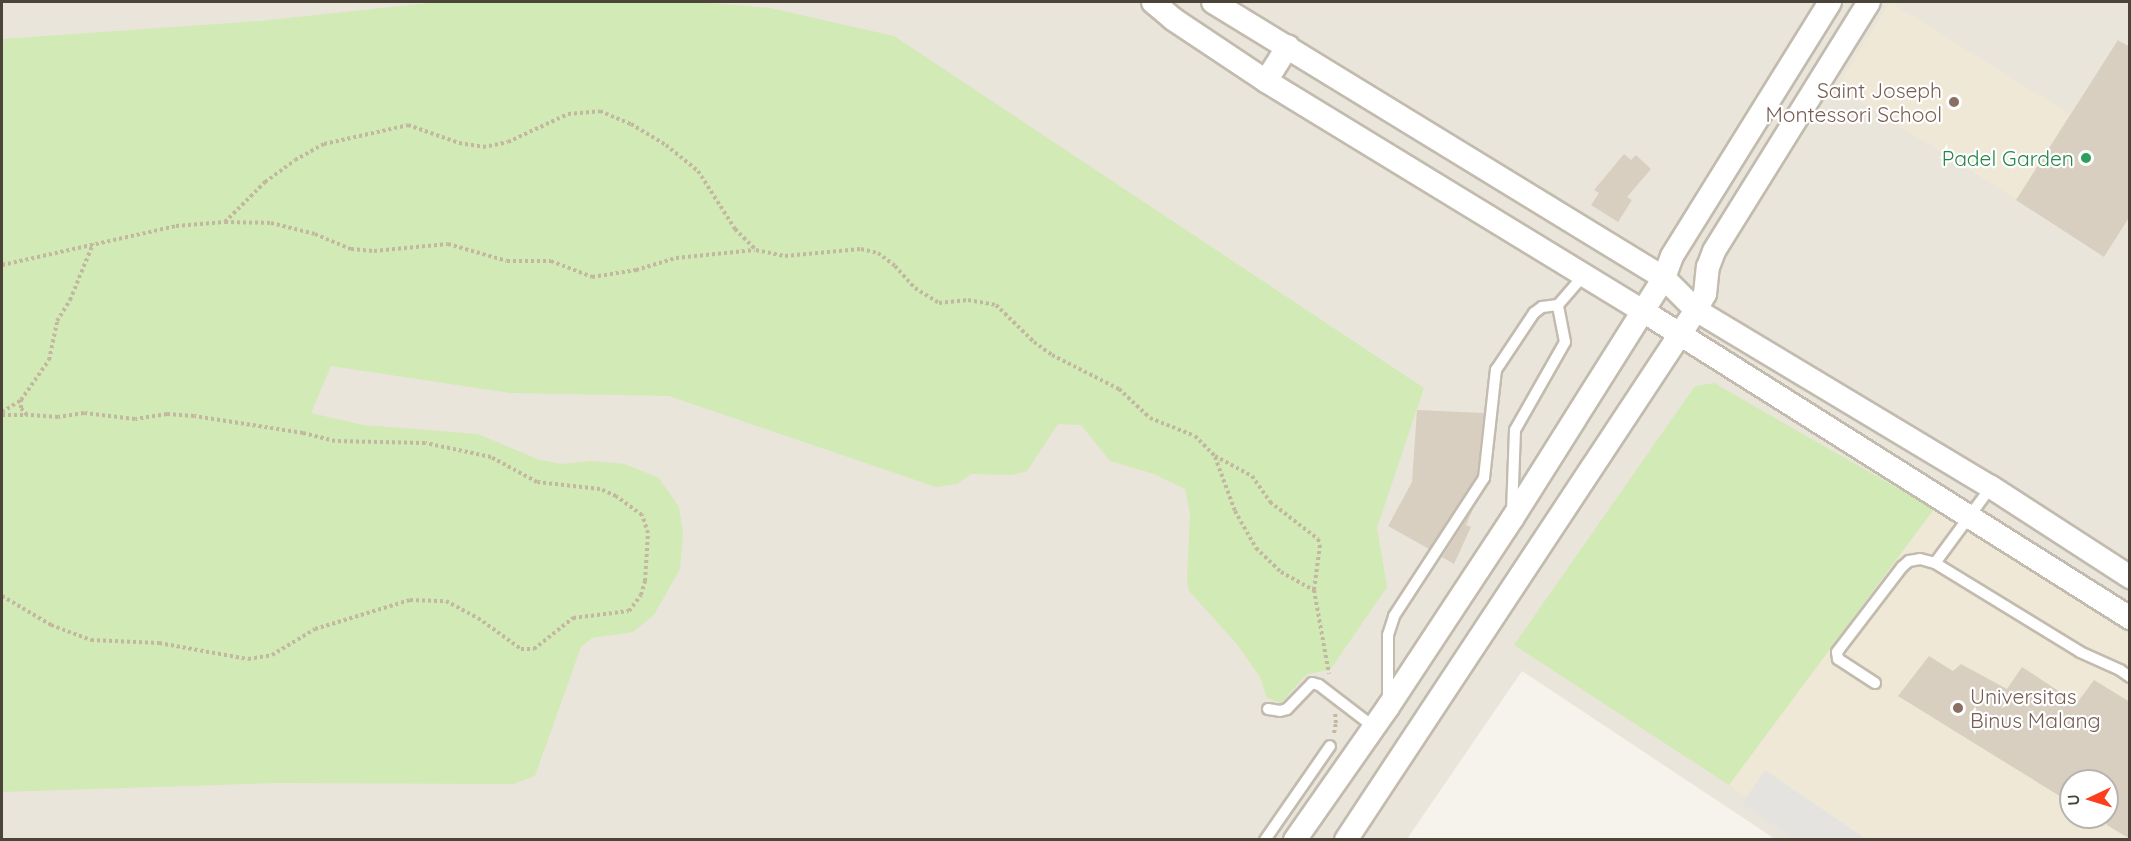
<!DOCTYPE html>
<html>
<head>
<meta charset="utf-8">
<style>
  body { margin:0 }
  #map { position:relative; width:2131px; height:841px; overflow:hidden; background:#f6f3ec; font-family:Quicksand,sans-serif }
  div>[style] { position:absolute }
  .residential>* { inset:0; background:#eae5da }
  .education>* { inset:0; background:#efe8d6; transform-origin:0 0 }
  .green>* { inset:0; background:#d2eab5 }
  .parking>* { inset:0; background:#e5e3e0 }
  .building>* { inset:0; background:#d8cfc1 }
  .path>* { height:4px; margin-top:-2px; transform-origin:0; background:repeating-linear-gradient(90deg,#c4b79f 0 3px,transparent 0 6px) }
  .roads { filter:drop-shadow(2px 0 #c2bbae) drop-shadow(-2px 0 #c2bbae) drop-shadow(0 2px #c2bbae) drop-shadow(0 -2px #c2bbae) }
  .service>* { height:10px; margin:-5px; padding:0 5px; transform-origin:5px; border-radius:5px; background:#fff }
  .minor>* { height:22px; margin:-11px; padding:0 11px; transform-origin:11px; border-radius:11px; background:#fff }
  .dots>* { width:16px; height:16px; translate:-50% -50%; box-sizing:border-box; border:3px solid #fff; border-radius:50% }
  span { translate:-50% -50%; white-space:nowrap; text-align:center; line-height:1.15; -webkit-text-stroke:4.5px #fff; paint-order:stroke }
  .education-label { font-size:21px; color:#785e54 }
  .right { translate:-100% -50%; text-align:right }
  .left { translate:0 -50%; text-align:left }
  .leisure-label { font-size:21px; color:#27864d }
  .frame { position:absolute; inset:0; border:3px solid #4b4439; pointer-events:none }
  .north { position:absolute; left:2059px; top:769px; width:60px; height:60px; box-sizing:border-box; background:#fff; border:2px solid #b7b4b0; border-radius:50%; rotate:266deg; font-size:16px; font-weight:700; line-height:24px; text-align:center; color:#4b4439 }
  .north::after { content:''; display:block; margin:auto; width:21px; height:27px; background:#fc3f1d; clip-path:polygon(50% 0,100% 100%,50% 72%,0 100%) }
</style>
</head>
<body>
<div id="map">
  <div class="residential">
    <div style="clip-path:polygon(evenodd,2px 2px,2129px 2px,2129px 839px,1775px 839px,1522px 671px,1407px 839px,2px 840px,2px 2px,2071px 781px,2107px 781px,2107px 817px,2071px 817px,2071px 781px)"></div>
  </div>
  <div class="education">
    <div style="left:1890px;top:2px;width:212px;height:100px;rotate:32deg"></div>
    <div style="clip-path:polygon(evenodd,1934px 509px,2129px 635px,2129px 839px,1807px 839px,1729px 785px,1934px 509px,2071px 781px,2107px 781px,2107px 817px,2071px 817px,2071px 781px)"></div>
  </div>
  <div class="green">
    <div style="clip-path:polygon(438px 2px,695px 2px,770px 8px,894px 36px,1424px 388px,1377px 528px,1387px 587px,1330px 670px,1307px 674px,1281px 703px,1267px 698px,1260px 677px,1236px 643px,1189px 591px,1187px 580px,1190px 513px,1185px 489px,1154px 474px,1110px 461px,1081px 425px,1058px 424px,1027px 471px,1012px 475px,971px 474px,957px 484px,936px 487px,669px 396px,510px 393px,331px 366px,311px 413px,363px 425px,478px 434px,540px 460px,561px 464px,591px 461px,625px 464px,659px 478px,679px 507px,683px 534px,680px 569px,654px 615px,633px 632px,592px 638px,581px 647px,535px 776px,513px 784px,277px 783px,2px 792px,2px 39px,260px 21px)"></div>
    <div style="clip-path:polygon(1714px 383px,1934px 509px,1729px 785px,1514px 645px,1695px 386px)"></div>
  </div>
  <div class="parking">
    <div style="clip-path:polygon(1765px 770px,1866px 839px,1794px 839px,1742px 804px)"></div>
  </div>
  <div class="building">
    <div style="clip-path:polygon(2118px 40px,2130px 47px,2130px 216px,2104px 257px,2016px 200px)"></div>
    <div style="clip-path:polygon(1624px 154px,1631px 160px,1636px 155px,1651px 169px,1627px 197px,1632px 200px,1618px 222px,1591px 205px,1599px 193px,1594px 190px)"></div>
    <div style="clip-path:polygon(1417px 410px,1484px 413px,1477px 475px,1429px 549px,1388px 526px,1412px 482px)"></div>
    <div style="clip-path:polygon(1473px 509px,1466px 525px,1471px 527px,1454px 564px,1442px 557px)"></div>
    <div style="clip-path:polygon(1929px 656px,1953px 671px,1961px 664px,2007px 689px,2022px 667px,2077px 703px,2094px 680px,2130px 702px,2130px 839px,2107px 825px,2107px 781px,2071px 781px,2071px 803px,1898px 696px)"></div>
  </div>
  <div class="path">
    <div style="left:225px;top:222px;width:46px;rotate:1.2deg"></div>
    <div style="left:271px;top:223px;width:45px;rotate:14deg"></div>
    <div style="left:315px;top:234px;width:39px;rotate:23deg"></div>
    <div style="left:351px;top:249px;width:23px;rotate:5deg"></div>
    <div style="left:374px;top:251px;width:74px;rotate:-5.4deg"></div>
    <div style="left:448px;top:244px;width:61px;rotate:16.1deg"></div>
    <div style="left:507px;top:261px;width:44px"></div>
    <div style="left:551px;top:261px;width:44px;rotate:21.3deg"></div>
    <div style="left:592px;top:277px;width:45px;rotate:-9deg"></div>
    <div style="left:636px;top:270px;width:42px;rotate:-16.7deg"></div>
    <div style="left:676px;top:258px;width:79px;rotate:-5.8deg"></div>
    <div style="left:2px;top:265px;width:178px;rotate:-12.6deg"></div>
    <div style="left:176px;top:226px;width:49px;rotate:-4.7deg"></div>
    <div style="left:225px;top:222px;width:57px;rotate:-45deg"></div>
    <div style="left:265px;top:182px;width:37px;rotate:-36deg"></div>
    <div style="left:295px;top:160px;width:33px;rotate:-29deg"></div>
    <div style="left:324px;top:144px;width:86px;rotate:-12.7deg"></div>
    <div style="left:408px;top:125px;width:54px;rotate:19.4deg"></div>
    <div style="left:459px;top:143px;width:24px;rotate:9deg"></div>
    <div style="left:483px;top:147px;width:25px;rotate:-11deg"></div>
    <div style="left:508px;top:142px;width:66px;rotate:-25deg"></div>
    <div style="left:568px;top:114px;width:32px;rotate:-5deg"></div>
    <div style="left:600px;top:111px;width:34px;rotate:23deg"></div>
    <div style="left:631px;top:124px;width:41px;rotate:31deg"></div>
    <div style="left:666px;top:145px;width:41px;rotate:39.1deg"></div>
    <div style="left:698px;top:171px;width:69px;rotate:57.5deg"></div>
    <div style="left:735px;top:229px;width:30px;rotate:45deg"></div>
    <div style="left:756px;top:250px;width:30px;rotate:12deg"></div>
    <div style="left:785px;top:256px;width:76px;rotate:-5.3deg"></div>
    <div style="left:861px;top:249px;width:17px;rotate:13deg"></div>
    <div style="left:878px;top:253px;width:21px;rotate:37deg"></div>
    <div style="left:895px;top:266px;width:30px;rotate:48deg"></div>
    <div style="left:915px;top:288px;width:28px;rotate:32deg"></div>
    <div style="left:939px;top:303px;width:29px;rotate:-6deg"></div>
    <div style="left:968px;top:300px;width:28px;rotate:10deg"></div>
    <div style="left:996px;top:305px;width:53px;rotate:44.2deg"></div>
    <div style="left:1034px;top:342px;width:22px;rotate:36deg"></div>
    <div style="left:1052px;top:355px;width:75px;rotate:26.9deg"></div>
    <div style="left:1119px;top:389px;width:42px;rotate:43.1deg"></div>
    <div style="left:1150px;top:418px;width:48px;rotate:21.8deg"></div>
    <div style="left:1195px;top:436px;width:28px;rotate:45deg"></div>
    <div style="left:1215px;top:456px;width:42px;rotate:28.4deg"></div>
    <div style="left:1252px;top:476px;width:32px;rotate:55deg"></div>
    <div style="left:1270px;top:502px;width:61px;rotate:37.6deg"></div>
    <div style="left:1318px;top:539px;width:6px;rotate:72deg"></div>
    <div style="left:1320px;top:545px;width:45px;rotate:97.6deg"></div>
    <div style="left:1314px;top:590px;width:85px;rotate:79.9deg"></div>
    <div style="left:2px;top:412px;width:22px;rotate:-32deg"></div>
    <div style="left:2px;top:415px;width:25px"></div>
    <div style="left:1215px;top:457px;width:58px;rotate:69.7deg"></div>
    <div style="left:1235px;top:511px;width:43px;rotate:60.4deg"></div>
    <div style="left:1256px;top:548px;width:35px;rotate:44deg"></div>
    <div style="left:1281px;top:572px;width:38px;rotate:29deg"></div>
    <div style="left:2px;top:596px;width:57px;rotate:30.6deg"></div>
    <div style="left:51px;top:625px;width:43px;rotate:20.6deg"></div>
    <div style="left:91px;top:640px;width:68px;rotate:2.5deg"></div>
    <div style="left:159px;top:643px;width:90px;rotate:10.2deg"></div>
    <div style="left:248px;top:659px;width:24px;rotate:-9deg"></div>
    <div style="left:272px;top:655px;width:50px;rotate:-31.2deg"></div>
    <div style="left:315px;top:629px;width:99px;rotate:-17deg"></div>
    <div style="left:410px;top:600px;width:36px;rotate:2deg"></div>
    <div style="left:446px;top:601px;width:36px;rotate:28deg"></div>
    <div style="left:478px;top:618px;width:53px;rotate:35.8deg"></div>
    <div style="left:521px;top:649px;width:13px"></div>
    <div style="left:534px;top:649px;width:50px;rotate:-38.5deg"></div>
    <div style="left:573px;top:618px;width:56px;rotate:-7.1deg"></div>
    <div style="left:629px;top:611px;width:20px;rotate:-53deg"></div>
    <div style="left:641px;top:595px;width:15px;rotate:-74deg"></div>
    <div style="left:645px;top:581px;width:48px;rotate:-86.4deg"></div>
    <div style="left:648px;top:533px;width:19px;rotate:-108deg"></div>
    <div style="left:642px;top:515px;width:32px;rotate:-144deg"></div>
    <div style="left:616px;top:496px;width:17px;rotate:-156deg"></div>
    <div style="left:600px;top:489px;width:63px;rotate:-173.7deg"></div>
    <div style="left:537px;top:482px;width:52px;rotate:-151.5deg"></div>
    <div style="left:491px;top:457px;width:67px;rotate:-168deg"></div>
    <div style="left:425px;top:443px;width:90px;rotate:-178.7deg"></div>
    <div style="left:335px;top:441px;width:33px;rotate:-166deg"></div>
    <div style="left:303px;top:433px;width:110px;rotate:-171.1deg"></div>
    <div style="left:194px;top:416px;width:27px;rotate:-176deg"></div>
    <div style="left:167px;top:414px;width:32px;rotate:171deg"></div>
    <div style="left:135px;top:419px;width:51px;rotate:-173.3deg"></div>
    <div style="left:84px;top:413px;width:26px;rotate:171deg"></div>
    <div style="left:58px;top:417px;width:31px;rotate:-176deg"></div>
    <div style="left:27px;top:415px;width:9px;rotate:-131deg"></div>
    <div style="left:21px;top:408px;width:8px;rotate:-90deg"></div>
    <div style="left:21px;top:400px;width:49px;rotate:-55deg"></div>
    <div style="left:49px;top:360px;width:40px;rotate:-78deg"></div>
    <div style="left:57px;top:321px;width:25px;rotate:-58deg"></div>
    <div style="left:70px;top:300px;width:61px;rotate:-67.7deg"></div>
    <div style="left:1334px;top:733px;width:10px;rotate:-79deg"></div>
    <div style="left:1336px;top:723px;width:9px;rotate:-96deg"></div>
  </div>
  <div class="roads">
    <div class="service">
      <div style="left:1991px;top:487px;width:94px;rotate:126.4deg"></div>
      <div style="left:1935px;top:563px;width:170px;rotate:31.5deg"></div>
      <div style="left:2080px;top:652px;width:44px;rotate:24.2deg"></div>
      <div style="left:2120px;top:670px;width:12px;rotate:35deg"></div>
      <div style="left:1512px;top:512px;width:82px;rotate:-87.9deg"></div>
      <div style="left:1515px;top:430px;width:101px;rotate:-60.4deg"></div>
      <div style="left:1565px;top:342px;width:38px;rotate:-101deg"></div>
      <div style="left:1875px;top:683px;width:44px;rotate:-147deg"></div>
      <div style="left:1838px;top:659px;width:7px;rotate:-98deg"></div>
      <div style="left:1837px;top:652px;width:107px;rotate:-52.6deg"></div>
      <div style="left:1902px;top:567px;width:9px;rotate:-41deg"></div>
      <div style="left:1909px;top:561px;width:11px;rotate:-10deg"></div>
      <div style="left:1920px;top:559px;width:16px;rotate:15deg"></div>
      <div style="left:1388px;top:701px;width:66px;rotate:-90deg"></div>
      <div style="left:1388px;top:635px;width:20px;rotate:-72deg"></div>
      <div style="left:1394px;top:616px;width:165px;rotate:-56.9deg"></div>
      <div style="left:1484px;top:478px;width:109px;rotate:-83.7deg"></div>
      <div style="left:1496px;top:370px;width:69px;rotate:-56.3deg"></div>
      <div style="left:1534px;top:313px;width:10px;rotate:-37deg"></div>
      <div style="left:1542px;top:307px;width:16px;rotate:-7deg"></div>
      <div style="left:1558px;top:305px;width:38px;rotate:-49deg"></div>
      <div style="left:1268px;top:709px;width:12px;rotate:9deg"></div>
      <div style="left:1280px;top:711px;width:7px;rotate:-16deg"></div>
      <div style="left:1287px;top:709px;width:36px;rotate:-46deg"></div>
      <div style="left:1312px;top:683px;width:7px;rotate:16deg"></div>
      <div style="left:1319px;top:685px;width:69px;rotate:37.4deg"></div>
      <div style="left:1265px;top:840px;width:114px;rotate:-55.3deg"></div>
    </div>
    <div class="minor">
      <div style="left:1153px;top:2px;width:26px;rotate:40deg"></div>
      <div style="left:1173px;top:19px;width:112px;rotate:33.7deg"></div>
      <div style="left:1266px;top:81px;width:442px;rotate:31.4deg"></div>
      <div style="left:1643px;top:311px;width:576px;rotate:32.23deg"></div>
      <div style="left:1213px;top:2px;width:529px;rotate:31.47deg"></div>
      <div style="left:1664px;top:278px;width:45px;rotate:45deg"></div>
      <div style="left:1696px;top:310px;width:344px;rotate:31deg"></div>
      <div style="left:1991px;top:487px;width:166px;rotate:32.9deg"></div>
      <div style="left:1266px;top:81px;width:41px;rotate:-57.8deg"></div>
      <div style="left:1295px;top:840px;width:162px;rotate:-55deg"></div>
      <div style="left:1388px;top:707px;width:225px;rotate:-56.6deg"></div>
      <div style="left:1512px;top:519px;width:285px;rotate:-57.8deg"></div>
      <div style="left:1664px;top:278px;width:23px;rotate:-70deg"></div>
      <div style="left:1672px;top:256px;width:299px;rotate:-58.1deg"></div>
      <div style="left:1346px;top:840px;width:635px;rotate:-56.56deg"></div>
      <div style="left:1696px;top:310px;width:18px;rotate:-61deg"></div>
      <div style="left:1705px;top:294px;width:27px;rotate:-84deg"></div>
      <div style="left:1708px;top:267px;width:17px;rotate:-69deg"></div>
      <div style="left:1714px;top:251px;width:293px;rotate:-58.1deg"></div>
    </div>
  </div>
  <div class="dots">
    <div style="left:1954px;top:102px;background:#8d6e63"></div>
    <div style="left:2086px;top:158px;background:#2e9e5b"></div>
    <div style="left:1958px;top:708px;background:#8d6e63"></div>
  </div>
  <div class="education-label">
    <span class="right" style="left:1942px;top:102px">Saint Joseph<br>Montessori School</span>
    <span class="left" style="left:1970px;top:708px">Universitas<br>Binus Malang</span>
  </div>
  <div class="leisure-label">
    <span class="right" style="left:2074px;top:158px">Padel Garden</span>
  </div>
  <div class="frame"></div>
  <div class="north">U</div>
</div>
</body>
</html>
